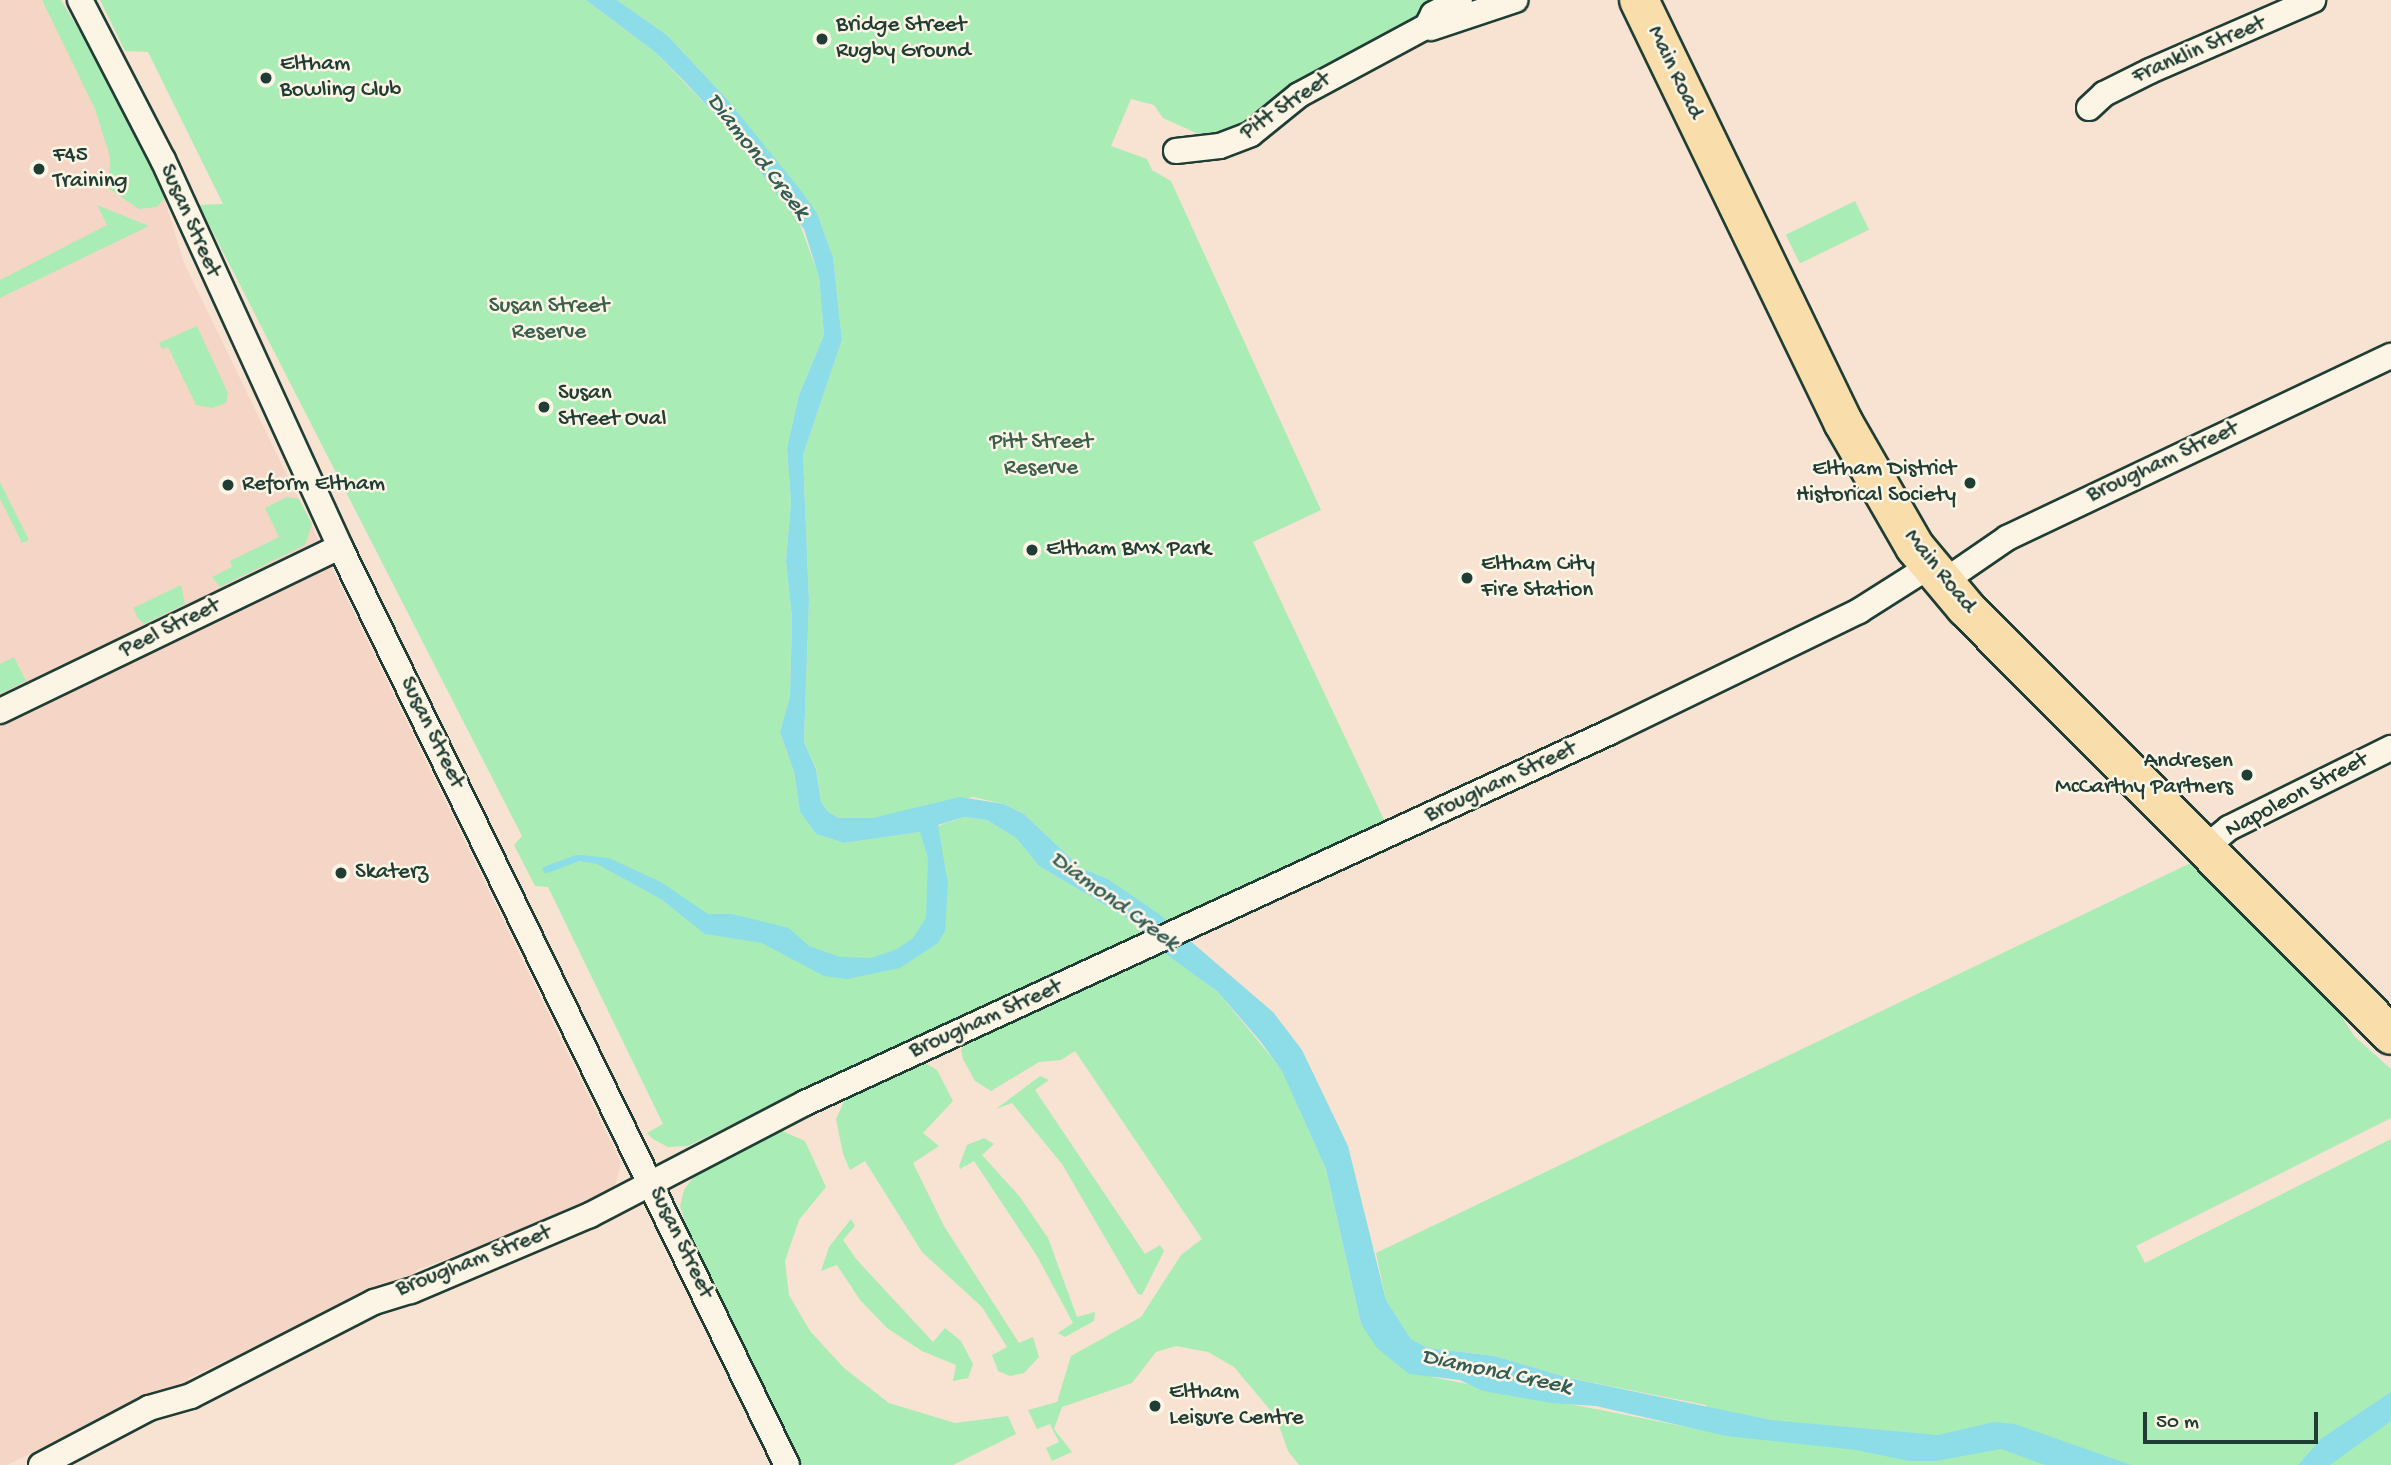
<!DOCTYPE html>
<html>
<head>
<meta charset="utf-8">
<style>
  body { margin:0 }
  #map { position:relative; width:2391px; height:1465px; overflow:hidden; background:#f8e2d2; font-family:"Gochi Hand",sans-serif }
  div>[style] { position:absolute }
  .built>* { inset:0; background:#f5d5c5 }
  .green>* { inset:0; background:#aaecb6; transform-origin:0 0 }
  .water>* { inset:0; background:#8ddde8 }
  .stream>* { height:7px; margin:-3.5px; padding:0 3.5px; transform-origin:3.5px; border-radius:3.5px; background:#8ddde8 }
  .roads { filter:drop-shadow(2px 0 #1f3d34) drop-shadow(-2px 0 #1f3d34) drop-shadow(0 2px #1f3d34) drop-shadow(0 -2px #1f3d34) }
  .minor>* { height:24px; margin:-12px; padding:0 12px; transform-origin:12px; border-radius:12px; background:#fcf5e5 }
  .primary>* { height:38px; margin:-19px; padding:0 19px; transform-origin:19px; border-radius:19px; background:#f9ddab }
  .dots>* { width:19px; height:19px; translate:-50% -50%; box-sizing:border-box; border:4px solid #fcf5e5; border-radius:50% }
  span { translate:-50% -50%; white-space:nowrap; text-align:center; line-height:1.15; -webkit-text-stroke:5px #fcf5e5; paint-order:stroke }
  .poi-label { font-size:23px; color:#1f3d34 }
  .left { translate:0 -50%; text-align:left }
  .right { translate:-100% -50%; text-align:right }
  .street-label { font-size:23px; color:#1f3d34 }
  .park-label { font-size:23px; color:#3b604e }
  .water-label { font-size:24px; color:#355d58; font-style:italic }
  .scale { position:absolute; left:2143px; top:1412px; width:175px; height:32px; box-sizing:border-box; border:4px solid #1f3d34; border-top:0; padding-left:9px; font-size:21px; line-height:24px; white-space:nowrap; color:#1f3d34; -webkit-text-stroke:5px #fcf5e5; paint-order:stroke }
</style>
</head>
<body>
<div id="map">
  <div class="built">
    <div style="clip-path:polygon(0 0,61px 0,110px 83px,162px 191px,184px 263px,621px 1163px,615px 1185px,603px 1195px,520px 1232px,416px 1270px,412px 1279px,376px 1289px,189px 1378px,187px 1387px,149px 1397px,7px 1465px,0 1465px)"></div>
  </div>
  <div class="green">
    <div style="clip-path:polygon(42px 0,61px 0,97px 60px,162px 191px,165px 198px,157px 207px,139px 209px,109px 189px,110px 157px,95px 109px)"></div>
    <div style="clip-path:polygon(100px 0,586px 0,655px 52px,723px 123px,796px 214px,819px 276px,824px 335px,799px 395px,787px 448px,791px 502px,786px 561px,792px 618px,790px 696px,780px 732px,794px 772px,800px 812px,816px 834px,844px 843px,920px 832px,964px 817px,987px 820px,1016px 838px,1039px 866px,1135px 923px,1147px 938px,833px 1076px,688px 1146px,668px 1147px,653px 1139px,647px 1133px,663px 1124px,548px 887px,535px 886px,514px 845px,522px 836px,199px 205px,223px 204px,148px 52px,125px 51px)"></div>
    <div style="clip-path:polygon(617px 0,1446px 0,1289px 87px,1252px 120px,1225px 134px,1205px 137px,1163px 118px,1154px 105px,1131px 99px,1111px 146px,1147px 159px,1152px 170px,1171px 181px,1321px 510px,1253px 542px,1387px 826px,1169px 923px,1108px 879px,1081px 868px,1024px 814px,1004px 804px,973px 797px,872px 818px,839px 818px,828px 812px,821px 802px,816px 768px,804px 742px,809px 601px,803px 455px,842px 340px,833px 257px,817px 213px,726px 98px,667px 35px)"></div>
    <div style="left:1855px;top:201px;width:32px;height:77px;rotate:64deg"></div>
    <div style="clip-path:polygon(97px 205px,149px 226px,0 298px,0 280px,107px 225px)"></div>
    <div style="clip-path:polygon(197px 326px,228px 393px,226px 403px,212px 408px,196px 405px,168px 347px,162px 349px,159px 343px)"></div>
    <div style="clip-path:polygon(0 482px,29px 540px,22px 543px,0 499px)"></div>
    <div style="clip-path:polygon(287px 497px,299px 499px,312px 524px,305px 545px,220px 587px,212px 577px,232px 567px,230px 561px,279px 537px,265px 508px)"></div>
    <div style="clip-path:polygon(181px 585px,185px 604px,144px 624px,138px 618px,133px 608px)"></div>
    <div style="clip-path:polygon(14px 657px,26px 681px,0 694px,0 664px)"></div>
    <div style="clip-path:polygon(2199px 859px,2322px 985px,2354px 1036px,2391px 1069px,2391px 1118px,2136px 1246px,2145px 1263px,2391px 1139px,2391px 1465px,1299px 1465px,1288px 1451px,1276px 1417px,1234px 1367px,1208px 1352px,1176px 1346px,1156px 1352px,1132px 1383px,1062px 1407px,1054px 1429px,1072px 1452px,1052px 1461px,1046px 1448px,1059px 1442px,1050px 1424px,1037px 1429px,1028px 1410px,1057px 1402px,1071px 1356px,1141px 1317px,1181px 1255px,1202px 1239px,1075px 1051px,1061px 1060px,1039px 1062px,991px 1091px,975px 1081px,963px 1059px,961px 1050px,968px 1041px,1160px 948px,1217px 991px,1282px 1070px,1326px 1169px,1361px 1324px,1432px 1377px,1702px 1430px,1706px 1405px,1569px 1378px,1495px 1356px,1428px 1348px,1411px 1339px,1386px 1300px,1376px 1253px)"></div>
    <div style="clip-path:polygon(927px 1064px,937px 1070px,953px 1101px,923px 1133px,939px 1146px,913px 1163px,944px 1226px,1019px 1343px,1033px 1337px,1039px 1357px,1024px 1373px,1010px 1376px,998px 1371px,992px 1355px,1007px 1347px,982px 1307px,922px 1252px,865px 1161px,850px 1170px,843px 1154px,836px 1119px,845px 1099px,915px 1065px)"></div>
    <div style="clip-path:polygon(1040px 1076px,1049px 1080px,1035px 1090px,1145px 1254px,1160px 1245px,1164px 1251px,1142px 1295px,1138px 1294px,1062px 1164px,1012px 1103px,996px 1109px)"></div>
    <div style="clip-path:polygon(780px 1130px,805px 1141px,826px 1187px,799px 1220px,785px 1261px,789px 1295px,810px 1331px,844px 1368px,889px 1403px,955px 1423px,1008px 1416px,1016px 1434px,953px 1465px,799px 1465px,688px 1232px,680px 1206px,684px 1190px,695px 1175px)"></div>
    <div style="clip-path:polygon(984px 1138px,994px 1144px,982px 1155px,1020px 1197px,1048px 1238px,1077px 1317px,1095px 1312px,1094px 1321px,1065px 1337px,1058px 1333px,1073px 1323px,1037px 1256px,974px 1161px,960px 1169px,959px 1166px,967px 1145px)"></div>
    <div style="clip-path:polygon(851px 1219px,855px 1226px,843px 1240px,857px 1260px,933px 1342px,945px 1328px,961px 1341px,973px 1364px,968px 1378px,953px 1381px,956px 1365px,922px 1351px,887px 1328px,860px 1300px,837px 1265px,821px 1271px,829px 1247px)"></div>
  </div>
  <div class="water">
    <div style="clip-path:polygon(586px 0,617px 0,667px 35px,726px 98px,799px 188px,817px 213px,833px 257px,842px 340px,803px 455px,809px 601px,804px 742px,816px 769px,821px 802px,828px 812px,839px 818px,872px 818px,960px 797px,1004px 804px,1024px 814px,1081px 868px,1108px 879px,1159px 914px,1273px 1012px,1302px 1050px,1348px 1146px,1386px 1300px,1411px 1339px,1428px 1348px,1495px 1356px,1569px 1378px,1771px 1420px,1938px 1435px,1994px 1422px,2015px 1424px,2131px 1465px,2045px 1465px,2001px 1449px,1936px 1461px,1909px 1461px,1856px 1450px,1726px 1436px,1596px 1406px,1551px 1403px,1483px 1391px,1460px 1380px,1409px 1374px,1377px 1348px,1361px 1324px,1326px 1169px,1282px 1071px,1261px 1042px,1217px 991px,1152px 944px,1135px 923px,1039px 866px,1016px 838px,987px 820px,964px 817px,938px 825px,948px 884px,945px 931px,938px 943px,900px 968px,847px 979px,824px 976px,762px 943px,705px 934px,661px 899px,597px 864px,568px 859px,581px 855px,609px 858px,661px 882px,708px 914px,732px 914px,789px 928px,809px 946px,840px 957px,871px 958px,897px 949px,913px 938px,926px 918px,928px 858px,920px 832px,844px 843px,816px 834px,800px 812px,794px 772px,780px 732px,790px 696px,792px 618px,786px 561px,791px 502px,787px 448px,799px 395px,824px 335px,819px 277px,804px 229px,723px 123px,683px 80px,655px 52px)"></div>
    <div style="clip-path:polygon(2391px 1392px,2391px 1421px,2330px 1465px,2298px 1465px,2322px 1438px)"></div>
  </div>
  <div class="stream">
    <div style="left:546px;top:869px;width:32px;rotate:-20deg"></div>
  </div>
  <div class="roads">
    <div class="minor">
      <div style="left:80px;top:0;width:180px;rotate:62.6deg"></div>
      <div style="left:163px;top:160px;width:426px;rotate:65.4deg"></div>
      <div style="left:340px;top:547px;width:1021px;rotate:64.04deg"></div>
      <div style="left:1431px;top:28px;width:89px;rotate:-18.4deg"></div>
      <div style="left:2089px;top:108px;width:21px;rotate:-43deg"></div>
      <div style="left:2104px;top:94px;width:51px;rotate:-26.6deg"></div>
      <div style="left:2150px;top:71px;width:178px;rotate:-23.5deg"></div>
      <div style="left:1176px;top:151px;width:44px;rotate:-6.5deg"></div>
      <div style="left:1220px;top:146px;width:33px;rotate:-21deg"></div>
      <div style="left:1251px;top:134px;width:62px;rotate:-39.1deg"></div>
      <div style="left:1299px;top:95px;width:145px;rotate:-28.3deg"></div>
      <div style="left:1427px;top:26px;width:13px;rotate:-63deg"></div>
      <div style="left:1433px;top:14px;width:30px;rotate:-27deg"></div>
      <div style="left:1943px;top:582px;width:78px;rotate:-34.5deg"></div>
      <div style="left:2007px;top:538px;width:425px;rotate:-25.4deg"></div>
      <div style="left:0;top:711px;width:377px;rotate:-25.8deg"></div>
      <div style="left:2205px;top:848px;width:31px;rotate:-40deg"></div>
      <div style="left:2229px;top:828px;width:181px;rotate:-26.3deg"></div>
      <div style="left:41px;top:1465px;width:122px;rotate:-27.8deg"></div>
      <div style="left:149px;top:1408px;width:44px;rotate:-15.9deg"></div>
      <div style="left:191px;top:1396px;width:206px;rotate:-27.2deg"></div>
      <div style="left:374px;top:1302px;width:39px;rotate:-17deg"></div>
      <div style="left:411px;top:1291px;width:194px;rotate:-23deg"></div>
      <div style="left:590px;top:1215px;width:242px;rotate:-27.5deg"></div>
      <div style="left:805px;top:1103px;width:886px;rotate:-24.74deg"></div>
      <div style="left:1610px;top:732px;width:277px;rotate:-25.9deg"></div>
      <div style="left:1859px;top:611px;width:84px;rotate:-32.4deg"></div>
    </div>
    <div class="primary">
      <div style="left:1639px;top:0;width:469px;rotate:64.2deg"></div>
      <div style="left:1843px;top:422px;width:144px;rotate:60.1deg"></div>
      <div style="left:1915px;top:547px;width:80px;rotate:50.1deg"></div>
      <div style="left:1966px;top:608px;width:602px;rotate:45.13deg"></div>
    </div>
  </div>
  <div class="dots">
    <div style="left:822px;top:39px;background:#1f3d34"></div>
    <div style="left:266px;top:78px;background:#1f3d34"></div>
    <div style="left:39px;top:169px;background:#1f3d34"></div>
    <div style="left:544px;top:407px;background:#1f3d34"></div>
    <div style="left:1970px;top:483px;background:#1f3d34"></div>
    <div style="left:228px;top:485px;background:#1f3d34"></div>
    <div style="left:1032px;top:550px;background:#1f3d34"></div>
    <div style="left:1467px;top:578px;background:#1f3d34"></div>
    <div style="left:2247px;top:775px;background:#1f3d34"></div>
    <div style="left:341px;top:873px;background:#1f3d34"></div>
    <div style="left:1155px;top:1406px;background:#1f3d34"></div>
  </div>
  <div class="poi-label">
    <span class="left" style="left:836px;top:39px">Bridge Street<br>Rugby Ground</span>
    <span class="left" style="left:280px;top:78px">Eltham<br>Bowling Club</span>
    <span class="left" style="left:53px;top:169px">F45<br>Training</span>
    <span class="left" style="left:558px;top:407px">Susan<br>Street Oval</span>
    <span class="right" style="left:1956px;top:483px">Eltham District<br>Historical Society</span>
    <span class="left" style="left:242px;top:485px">Reform Eltham</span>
    <span class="left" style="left:1046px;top:550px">Eltham BMX Park</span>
    <span class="left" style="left:1481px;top:578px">Eltham City<br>Fire Station</span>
    <span class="right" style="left:2233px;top:775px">Andresen<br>McCarthy Partners</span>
    <span class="left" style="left:355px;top:873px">Skaterz</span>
    <span class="left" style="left:1169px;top:1406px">Eltham<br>Leisure Centre</span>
  </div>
  <div class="street-label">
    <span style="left:2199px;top:51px;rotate:-23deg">Franklin Street</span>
    <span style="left:1674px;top:73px;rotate:64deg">Main Road</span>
    <span style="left:1286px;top:107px;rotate:-34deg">Pitt Street</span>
    <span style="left:189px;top:221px;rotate:66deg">Susan Street</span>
    <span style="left:2163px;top:463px;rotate:-25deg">Brougham Street</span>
    <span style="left:1939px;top:572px;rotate:51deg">Main Road</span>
    <span style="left:170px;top:629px;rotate:-26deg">Peel Street</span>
    <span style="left:431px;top:733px;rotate:64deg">Susan Street</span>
    <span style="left:1501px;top:783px;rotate:-25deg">Brougham Street</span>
    <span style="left:2297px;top:796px;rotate:-28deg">Napoleon Street</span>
    <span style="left:986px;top:1020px;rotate:-24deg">Brougham Street</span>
    <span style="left:680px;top:1243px;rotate:64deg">Susan Street</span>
    <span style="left:474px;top:1262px;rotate:-21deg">Brougham Street</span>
  </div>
  <div class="park-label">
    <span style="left:549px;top:320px">Susan Street<br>Reserve</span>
    <span style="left:1041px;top:456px">Pitt Street<br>Reserve</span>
  </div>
  <div class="water-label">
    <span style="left:757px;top:157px;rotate:52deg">Diamond Creek</span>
    <span style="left:1114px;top:902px;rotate:36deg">Diamond Creek</span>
    <span style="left:1496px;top:1373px;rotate:12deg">Diamond Creek</span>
  </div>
  <div class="scale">50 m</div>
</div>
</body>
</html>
